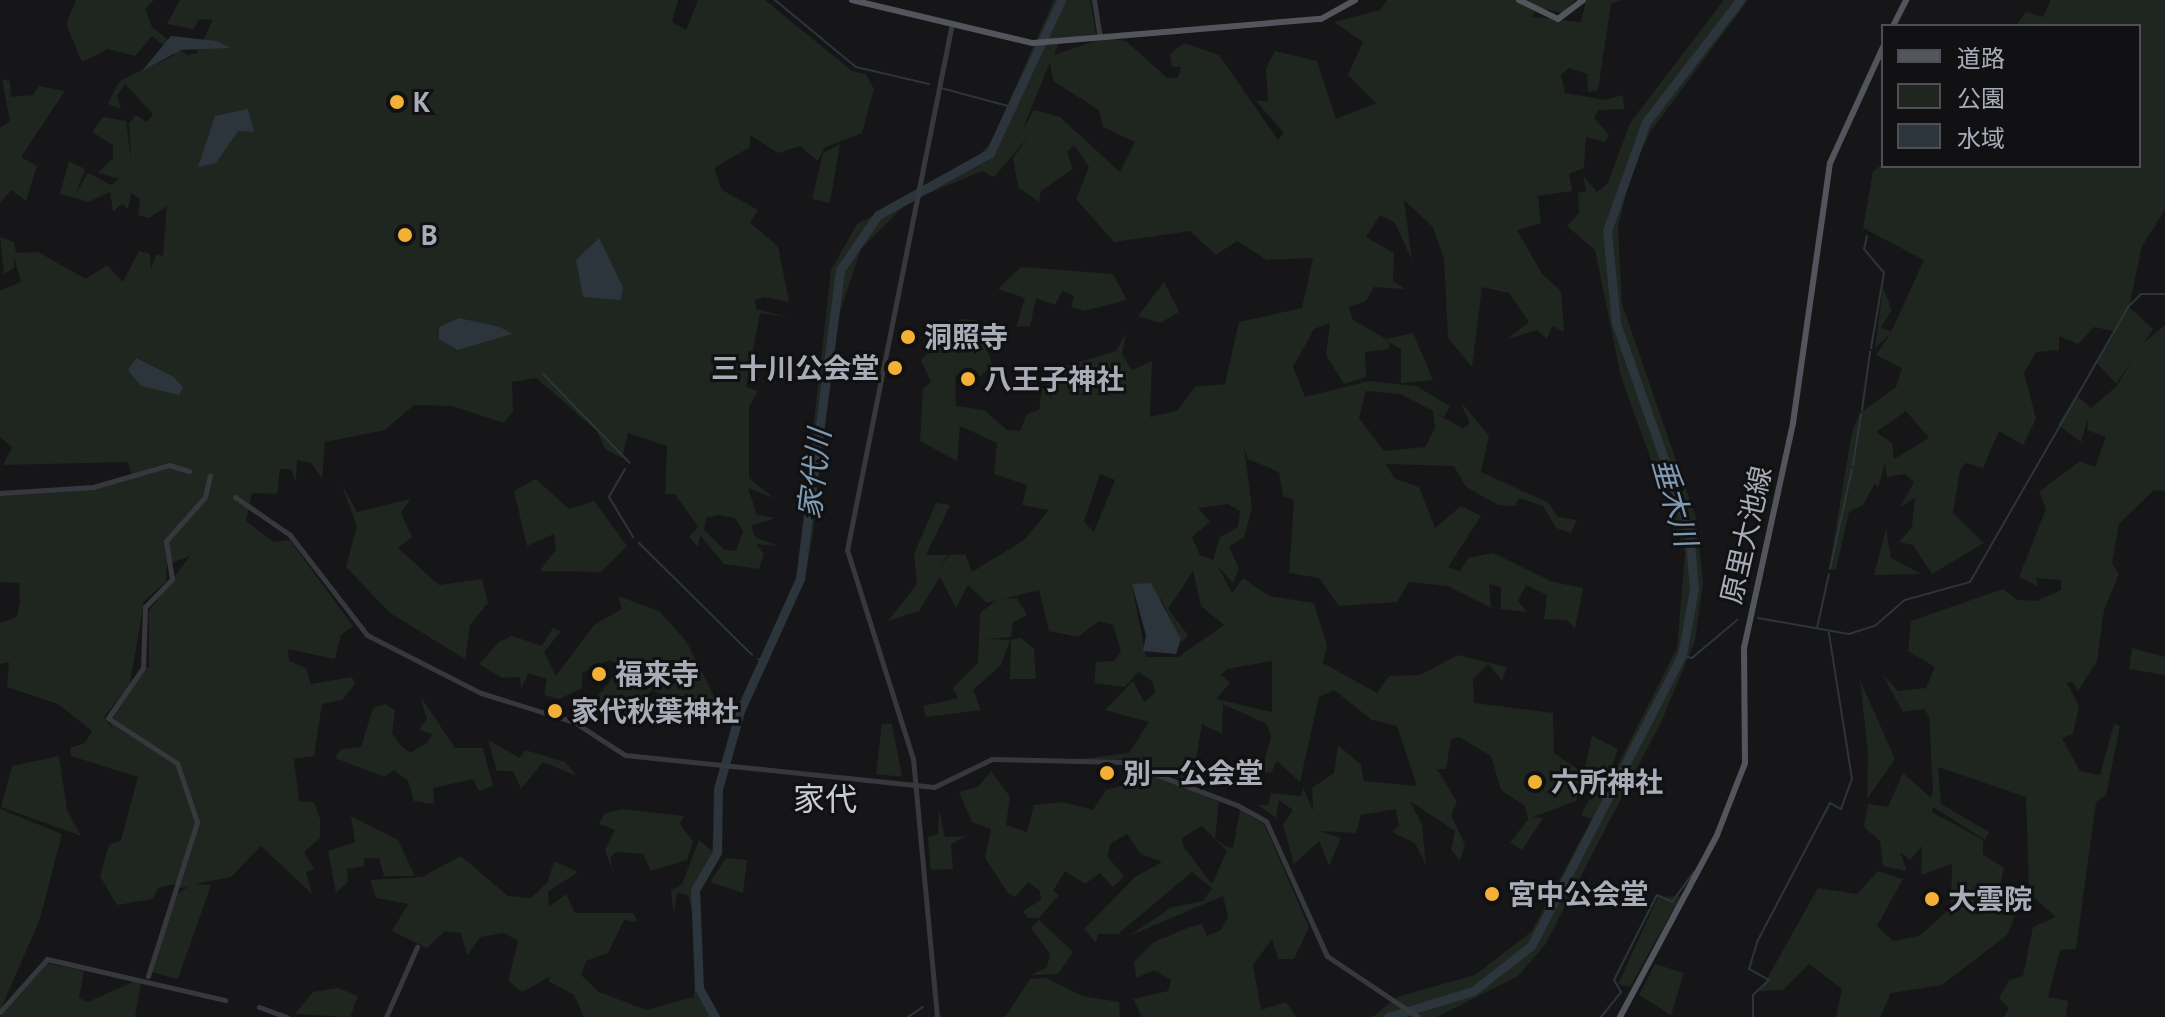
<!DOCTYPE html>
<html>
<head>
<meta charset="utf-8">
<style>
  body { margin:0 }
  #map { position:relative; width:2165px; height:1017px; overflow:hidden; background:#161618; font-family:"PT Sans","Noto Sans JP",sans-serif }
  div>[style] { position:absolute }
  .green>* { inset:0; background:#1e261f }
  .water>* { inset:0; background:#2c353c }
  .stream>* { height:2px; margin:-1px; padding:0 1px; transform-origin:1px; border-radius:1px; background:#2c353c }
  .river>* { height:9px; margin:-4.5px; padding:0 4.5px; transform-origin:4.5px; border-radius:4.5px; background:#2c353c }
  .minor>* { height:5px; margin:-2.5px; padding:0 2.5px; transform-origin:2.5px; border-radius:2.5px; background:#37383d }
  .major>* { height:6px; margin:-3px; padding:0 3px; transform-origin:3px; border-radius:3px; background:#53555c }
  .dots>* { width:22px; height:22px; translate:-50% -50%; box-sizing:border-box; border:4px solid #111113; border-radius:50% }
  span { translate:-50% -50%; white-space:nowrap; text-align:center; line-height:1.15; -webkit-text-stroke:6px #111113; paint-order:stroke }
  .poi-label { font-size:28px; color:#a8adb8; font-weight:700 }
  .left { translate:0 -50%; text-align:left }
  .right { translate:-100% -50%; text-align:right }
  .street-label { font-size:28px; color:#a8adb8 }
  .water-label { font-size:30px; color:#7f9bb3; font-style:italic }
  .quarter-label { font-size:32px; color:#c9ccd4 }
  .legend { position:absolute; left:1881px; top:24px; width:260px; height:144px; box-sizing:border-box; background:#111113; border:2px solid #4d4f55; margin:0; padding:10px 14px; list-style:none; font-size:24px; color:#a8adb8 }
  .legend li { display:flex; align-items:center; gap:16px; height:40px }
  .legend b { width:40px; border:2px solid #4d4f55 }
</style>
</head>
<body>
<div id="map">
  <div class="green">
    <div style="clip-path:polygon(evenodd,76px 0,154px 0,145px 9px,152px 27px,187px 55px,197px 53px,213px 20px,199px 19px,194px 29px,167px 24px,180px 0,678px 0,672px 22px,686px 30px,698px 0,765px 0,852px 71px,866px 74px,874px 89px,862px 133px,825px 147px,818px 161px,800px 146px,778px 153px,750px 135px,750px 147px,714px 168px,722px 190px,758px 210px,750px 223px,778px 246px,789px 302px,764px 297px,755px 300px,756px 309px,792px 318px,760px 313px,746px 387px,758px 391px,749px 407px,749px 478px,774px 498px,748px 488px,757px 515px,775px 518px,751px 526px,755px 537px,778px 546px,756px 544px,764px 554px,759px 569px,724px 564px,700px 535px,698px 547px,689px 537px,698px 527px,675px 494px,665px 494px,667px 446px,628px 433px,622px 458px,605px 449px,597px 431px,536px 378px,512px 382px,513px 411px,504px 423px,452px 406px,414px 405px,385px 430px,325px 442px,322px 479px,311px 463px,297px 460px,296px 482px,291px 469px,280px 469px,277px 494px,252px 493px,246px 521px,274px 542px,290px 540px,353px 626px,341px 635px,335px 659px,288px 649px,289px 661px,306px 668px,311px 684px,352px 677px,355px 684px,342px 700px,322px 704px,314px 756px,294px 759px,299px 801px,314px 802px,320px 819px,320px 838px,304px 852px,314px 869px,306px 872px,312px 894px,261px 846px,231px 877px,195px 884px,211px 885px,178px 979px,151px 972px,177px 894px,188px 887px,179px 888px,187px 862px,176px 884px,158px 888px,153px 899px,117px 905px,100px 876px,109px 845px,121px 840px,138px 777px,71px 756px,70px 748px,85px 743px,92px 731px,58px 704px,7px 687px,9px 662px,0 664px,0 623px,17px 617px,20px 602px,19px 583px,0 582px,0 496px,97px 489px,132px 475px,128px 462px,3px 465px,12px 447px,0 437px,0 291px,21px 282px,14px 257px,14px 268px,4px 274px,0 237px,14px 242px,16px 253px,38px 252px,86px 279px,107px 265px,123px 282px,139px 251px,150px 254px,151px 269px,156px 254px,163px 256px,167px 206px,149px 218px,138px 215px,140px 199px,131px 193px,128px 209px,122px 204px,113px 212px,110px 192px,88px 202px,60px 194px,69px 161px,85px 169px,75px 195px,88px 173px,111px 185px,119px 179px,98px 173px,113px 158px,113px 145px,92px 132px,103px 117px,126px 121px,131px 160px,129px 123px,136px 115px,147px 122px,153px 114px,125px 84px,117px 96px,121px 109px,108px 104px,114px 91px,121px 80px,175px 55px,152px 36px,135px 56px,108px 49px,82px 62px,66px 24px,76px 0,719px 515px,735px 518px,743px 531px,736px 551px,725px 550px,704px 530px,706px 518px,719px 515px,76px 0,190px 556px,149px 611px,149px 666px,109px 714px,112px 728px,104px 717px,130px 684px,144px 601px,166px 582px,167px 565px,190px 556px)"></div>
    <div style="clip-path:polygon(evenodd,1054px 0,1090px 0,1096px 34px,1060px 40px,1054px 55px,1104px 38px,1126px 41px,1167px 78px,1178px 78px,1181px 67px,1172px 67px,1170px 54px,1184px 43px,1219px 55px,1278px 140px,1284px 133px,1256px 101px,1268px 101px,1266px 68px,1275px 51px,1317px 61px,1336px 119px,1376px 103px,1348px 75px,1363px 42px,1334px 22px,1380px 10px,1387px 0,1575px 0,1562px 13px,1537px 7px,1532px 17px,1581px 22px,1586px 0,1621px 0,1611px 4px,1598px 90px,1588px 92px,1587px 74px,1569px 68px,1561px 75px,1565px 93px,1605px 100px,1623px 95px,1624px 109px,1598px 110px,1594px 118px,1609px 135px,1605px 142px,1586px 137px,1584px 168px,1569px 174px,1572px 191px,1538px 196px,1541px 223px,1517px 230px,1542px 274px,1561px 291px,1564px 332px,1552px 326px,1547px 339px,1537px 330px,1507px 339px,1529px 322px,1509px 293px,1482px 287px,1472px 367px,1448px 338px,1444px 259px,1433px 227px,1404px 200px,1412px 260px,1395px 223px,1380px 215px,1366px 237px,1394px 253px,1393px 281px,1405px 289px,1374px 287px,1366px 301px,1349px 307px,1353px 320px,1386px 339px,1413px 333px,1433px 380px,1401px 383px,1401px 349px,1388px 342px,1390px 349px,1365px 352px,1366px 377px,1344px 384px,1326px 355px,1330px 323px,1314px 329px,1293px 367px,1305px 397px,1369px 381px,1416px 386px,1450px 406px,1444px 417px,1436px 414px,1463px 428px,1470px 424px,1460px 401px,1489px 436px,1481px 472px,1549px 503px,1558px 517px,1577px 520px,1571px 533px,1556px 528px,1543px 506px,1519px 498px,1515px 506px,1498px 505px,1466px 487px,1454px 466px,1386px 464px,1394px 478px,1419px 487px,1435px 528px,1461px 506px,1481px 516px,1448px 567px,1460px 571px,1468px 558px,1493px 553px,1553px 582px,1583px 588px,1575px 629px,1567px 620px,1544px 619px,1547px 595px,1526px 585px,1518px 601px,1527px 612px,1501px 609px,1501px 587px,1489px 584px,1491px 608px,1448px 586px,1409px 582px,1397px 602px,1339px 606px,1319px 578px,1289px 573px,1294px 500px,1283px 496px,1279px 472px,1248px 459px,1244px 447px,1252px 508px,1244px 538px,1229px 546px,1239px 569px,1233px 583px,1217px 565px,1232px 593px,1243px 578px,1269px 596px,1314px 603px,1327px 645px,1323px 663px,1377px 693px,1389px 676px,1420px 675px,1458px 655px,1507px 667px,1502px 681px,1488px 664px,1473px 679px,1474px 703px,1553px 713px,1554px 753px,1582px 772px,1576px 801px,1533px 817px,1543px 818px,1522px 850px,1510px 843px,1528px 819px,1525px 806px,1501px 790px,1491px 756px,1459px 737px,1451px 739px,1446px 769px,1437px 769px,1457px 802px,1451px 815px,1465px 845px,1460px 860px,1451px 850px,1455px 831px,1410px 801px,1422px 825px,1426px 865px,1415px 843px,1392px 832px,1399px 826px,1396px 809px,1361px 815px,1356px 833px,1319px 831px,1341px 838px,1329px 866px,1319px 841px,1294px 864px,1283px 825px,1293px 810px,1279px 800px,1276px 818px,1258px 805px,1268px 805px,1271px 793px,1301px 796px,1303px 787px,1313px 811px,1312px 788px,1334px 773px,1338px 745px,1361px 765px,1364px 781px,1417px 786px,1397px 726px,1372px 720px,1334px 690px,1319px 697px,1300px 782px,1277px 761px,1271px 773px,1261px 772px,1271px 737px,1267px 724px,1223px 704px,1222px 734px,1202px 724px,1192px 783px,1130px 759px,1064px 761px,1129px 753px,1149px 722px,1105px 710px,1133px 681px,1144px 702px,1155px 693px,1153px 682px,1138px 672px,1125px 687px,1094px 683px,1096px 662px,1114px 661px,1121px 651px,1113px 625px,1099px 621px,1078px 637px,1049px 631px,1039px 590px,987px 603px,968px 585px,956px 608px,940px 577px,919px 611px,888px 621px,917px 584px,914px 554px,936px 503px,950px 505px,926px 555px,948px 555px,939px 568px,950px 555px,965px 554px,972px 572px,1024px 540px,1049px 510px,1022px 505px,1027px 485px,994px 474px,997px 443px,960px 426px,957px 461px,920px 441px,923px 389px,931px 382px,921px 360px,960px 319px,979px 321px,992px 365px,978px 379px,955px 375px,956px 406px,984px 410px,1007px 430px,1020px 431px,1027px 414px,1039px 410px,1042px 387px,1052px 400px,1047px 383px,1062px 367px,1116px 351px,1126px 333px,1122px 354px,1132px 370px,1152px 361px,1150px 417px,1177px 411px,1195px 387px,1225px 384px,1239px 322px,1302px 308px,1313px 258px,1267px 260px,1237px 241px,1216px 255px,1190px 231px,1114px 242px,1076px 199px,1089px 167px,1074px 145px,1067px 152px,1073px 169px,1041px 191px,1039px 202px,1018px 187px,1013px 158px,1029px 136px,994px 177px,982px 171px,908px 202px,861px 249px,835px 327px,813px 533px,807px 569px,797px 573px,831px 270px,857px 224px,970px 164px,990px 144px,1054px 0,1050px 62px,1053px 81px,1099px 110px,1103px 127px,1135px 142px,1120px 172px,1060px 117px,1034px 110px,1022px 131px,1050px 62px,1054px 0,1366px 391px,1401px 394px,1433px 411px,1435px 428px,1425px 447px,1384px 451px,1359px 418px,1366px 391px,1054px 0,1100px 474px,1115px 480px,1094px 532px,1084px 522px,1100px 474px,1054px 0,1228px 504px,1240px 511px,1238px 527px,1220px 537px,1213px 560px,1200px 555px,1192px 537px,1210px 522px,1198px 508px,1228px 504px,1054px 0,1193px 571px,1201px 606px,1224px 625px,1178px 657px,1146px 657px,1132px 585px,1161px 599px,1182px 642px,1188px 635px,1168px 609px,1193px 571px,1054px 0,1272px 661px,1272px 712px,1216px 699px,1230px 683px,1221px 675px,1227px 669px,1272px 661px)"></div>
    <div style="clip-path:polygon(1724px 0,1748px 0,1651px 131px,1632px 168px,1618px 227px,1622px 304px,1696px 518px,1703px 583px,1695px 641px,1662px 720px,1545px 945px,1518px 976px,1437px 1017px,1373px 1017px,1397px 997px,1475px 975px,1531px 932px,1592px 819px,1581px 815px,1602px 776px,1585px 767px,1592px 736px,1618px 749px,1601px 798px,1677px 648px,1685px 553px,1621px 377px,1595px 250px,1567px 226px,1579px 213px,1578px 193px,1586px 191px,1583px 175px,1597px 192px,1608px 183px,1630px 123px)"></div>
    <div style="clip-path:polygon(evenodd,2051px 0,2165px 0,2165px 210px,2142px 246px,2129px 307px,2153px 329px,2116px 384px,2097px 363px,2114px 331px,2094px 327px,2078px 344px,2059px 336px,2059px 350px,2036px 352px,2024px 373px,2036px 419px,2023px 445px,1999px 431px,1983px 468px,1966px 463px,1960px 470px,1953px 513px,1984px 543px,1932px 574px,1913px 545px,1899px 542px,1912px 527px,1915px 498px,1900px 507px,1914px 482px,1905px 474px,1887px 477px,1885px 463px,1878px 488px,1875px 483px,1863px 505px,1849px 512px,1836px 570px,1829px 569px,1852px 432px,1860px 413px,1896px 387px,1902px 368px,1876px 355px,1890px 334px,1875px 348px,1883px 288px,1892px 310px,1881px 327px,1891px 332px,1924px 260px,1863px 228px,1873px 171px,1883px 164px,2139px 166px,2139px 26px,2016px 26px,2026px 12px,2043px 17px,2051px 0,1906px 411px,1929px 438px,1894px 459px,1892px 443px,1876px 432px,1906px 411px)"></div>
    <div style="clip-path:polygon(2px 79px,10px 81px,11px 97px,33px 95px,39px 86px,65px 91px,21px 157px,37px 166px,26px 201px,11px 190px,0 203px,0 128px,10px 121px)"></div>
    <div style="clip-path:polygon(840px 144px,830px 203px,812px 199px,823px 153px)"></div>
    <div style="clip-path:polygon(1021px 267px,1113px 274px,1127px 300px,1084px 311px,1071px 307px,1074px 296px,1062px 291px,1055px 305px,1036px 298px,1030px 326px,1016px 327px,1025px 298px,998px 289px)"></div>
    <div style="clip-path:polygon(1164px 282px,1179px 312px,1160px 323px,1138px 316px)"></div>
    <div style="clip-path:polygon(2165px 325px,2165px 491px,2154px 490px,2119px 524px,2112px 563px,2119px 574px,2104px 610px,2097px 661px,2078px 691px,2072px 682px,2067px 683px,2079px 706px,2073px 734px,2062px 738px,2080px 771px,2100px 775px,2114px 724px,2120px 726px,2106px 795px,2096px 802px,2076px 949px,2060px 950px,2048px 997px,2068px 1001px,2066px 1017px,2004px 1017px,2009px 1008px,1999px 998px,2009px 980px,2023px 976px,2033px 927px,2056px 917px,2029px 893px,2026px 797px,1938px 767px,1941px 804px,1989px 832px,1985px 840px,1933px 807px,1932px 812px,1983px 840px,1983px 854px,2004px 868px,1999px 889px,2017px 912px,2007px 935px,1942px 985px,1891px 993px,1880px 1017px,1836px 1017px,1842px 989px,1809px 964px,1783px 990px,1760px 991px,1818px 888px,1857px 894px,1878px 871px,1903px 879px,1877px 926px,1893px 941px,1919px 936px,1951px 908px,1952px 864px,1921px 875px,1922px 846px,1910px 860px,1900px 852px,1907px 871px,1883px 866px,1880px 841px,1864px 827px,1868px 804px,1888px 807px,1903px 773px,1931px 798px,1933px 790px,1929px 716px,1924px 709px,1903px 712px,1882px 674px,1898px 691px,1926px 688px,1935px 667px,1908px 651px,1911px 621px,2003px 589px,2017px 600px,2037px 601px,2061px 590px,2061px 580px,2036px 578px,2038px 586px,2019px 577px,2046px 509px,2039px 492px,2080px 461px,2095px 467px,2106px 437px,2087px 430px,2088px 418px,2081px 442px,2058px 425px,2076px 395px,2091px 408px,2117px 386px,2141px 345px)"></div>
    <div style="clip-path:polygon(536px 479px,569px 509px,594px 501px,627px 546px,601px 572px,540px 571px,556px 549px,554px 534px,527px 546px,514px 491px)"></div>
    <div style="clip-path:polygon(341px 483px,357px 512px,410px 499px,401px 513px,412px 537px,398px 548px,439px 585px,482px 579px,488px 603px,470px 625px,465px 659px,390px 613px,346px 567px,357px 526px)"></div>
    <div style="clip-path:polygon(1886px 529px,1891px 558px,1921px 574px,1874px 575px)"></div>
    <div style="clip-path:polygon(618px 596px,659px 611px,686px 641px,715px 698px,713px 710px,706px 704px,690px 719px,675px 719px,665px 696px,652px 690px,636px 703px,633px 727px,594px 701px,620px 668px,610px 660px,582px 673px,582px 688px,559px 699px,544px 695px,547px 679px,528px 673px,521px 690px,520px 677px,502px 678px,479px 664px,499px 642px,512px 636px,542px 646px,553px 628px,561px 631px,544px 652px,556px 676px,594px 625px,622px 609px)"></div>
    <div style="clip-path:polygon(1017px 598px,1027px 615px,1013px 622px,1011px 637px,986px 639px,1010px 640px,1001px 665px,973px 690px,981px 710px,926px 717px,923px 706px,958px 698px,953px 688px,978px 663px,980px 613px,998px 599px)"></div>
    <div style="clip-path:polygon(1021px 638px,1034px 649px,1036px 679px,1010px 679px,1011px 640px)"></div>
    <div style="clip-path:polygon(2132px 648px,2165px 657px,2165px 675px,2129px 669px)"></div>
    <div style="clip-path:polygon(1860px 680px,1895px 759px,1867px 799px,1868px 754px)"></div>
    <div style="clip-path:polygon(420px 696px,455px 748px,483px 748px,493px 786px,479px 791px,473px 779px,433px 788px,434px 804px,414px 801px,408px 781px,394px 770px,384px 777px,335px 758px,341px 749px,361px 747px,373px 708px,385px 704px,395px 710px,392px 733px,400px 745px,410px 753px,427px 743px,432px 734px,419px 730px,427px 719px)"></div>
    <div style="clip-path:polygon(882px 724px,892px 724px,902px 777px,876px 774px)"></div>
    <div style="clip-path:polygon(488px 740px,520px 758px,525px 750px,565px 762px,577px 776px,543px 762px,521px 789px,513px 771px,497px 771px)"></div>
    <div style="clip-path:polygon(59px 756px,67px 810px,81px 836px,1px 807px,12px 766px)"></div>
    <div style="clip-path:polygon(evenodd,1133px 766px,1219px 802px,1215px 838px,1225px 846px,1233px 848px,1240px 810px,1264px 824px,1309px 927px,1294px 959px,1278px 959px,1272px 939px,1253px 965px,1261px 1010px,1286px 1002px,1296px 1017px,1142px 1017px,1133px 999px,1168px 991px,1171px 980px,1154px 970px,1136px 978px,1134px 962px,1154px 942px,1190px 927px,1202px 924px,1207px 936px,1221px 930px,1228px 916px,1223px 896px,1129px 936px,1172px 907px,1203px 901px,1212px 888px,1192px 872px,1118px 934px,1098px 934px,1096px 943px,1084px 929px,1135px 877px,1162px 862px,1141px 854px,1127px 834px,1110px 844px,1108px 857px,1124px 876px,1113px 887px,1100px 873px,1085px 884px,1065px 871px,1053px 891px,1059px 895px,1039px 918px,1028px 918px,1023px 911px,1041px 900px,1040px 891px,1028px 882px,1015px 897px,1008px 893px,985px 858px,991px 829px,972px 822px,959px 792px,978px 787px,991px 771px,1010px 797px,1006px 825px,1027px 832px,1034px 805px,1063px 802px,1093px 810px,1106px 790px,1128px 784px,1133px 766px,1202px 826px,1227px 851px,1212px 884px,1183px 846px,1182px 838px,1202px 826px)"></div>
    <div style="clip-path:polygon(720px 772px,721px 851px,696px 888px,701px 919px,694px 919px,688px 895px,677px 893px,674px 915px,671px 891px,682px 884px,699px 840px,712px 851px)"></div>
    <div style="clip-path:polygon(0 809px,62px 834px,40px 919px,0 1011px)"></div>
    <div style="clip-path:polygon(622px 809px,684px 816px,680px 824px,693px 842px,687px 860px,651px 871px,643px 854px,616px 852px,610px 858px,614px 875px,605px 850px,615px 830px,599px 824px,605px 813px)"></div>
    <div style="clip-path:polygon(939px 809px,945px 837px,967px 836px,951px 844px,953px 869px,931px 870px,928px 837px,938px 834px)"></div>
    <div style="clip-path:polygon(351px 816px,398px 840px,415px 876px,384px 876px,379px 858px,364px 858px,365px 866px,347px 869px,348px 882px,336px 893px,328px 851px,355px 842px)"></div>
    <div style="clip-path:polygon(461px 856px,508px 896px,531px 898px,548px 882px,554px 861px,578px 872px,548px 892px,549px 907px,566px 894px,575px 913px,634px 913px,637px 922px,624px 920px,608px 953px,586px 961px,581px 975px,599px 992px,646px 1010px,694px 997px,700px 923px,704px 992px,719px 1017px,584px 1017px,574px 995px,548px 981px,551px 976px,522px 992px,508px 981px,518px 941px,504px 933px,480px 937px,467px 956px,461px 933px,445px 931px,427px 948px,392px 931px,408px 904px,376px 898px,370px 880px,422px 877px)"></div>
    <div style="clip-path:polygon(726px 858px,747px 860px,743px 893px,710px 882px)"></div>
    <div style="clip-path:polygon(1681px 896px,1630px 987px,1618px 984px,1658px 897px)"></div>
    <div style="clip-path:polygon(1039px 920px,1073px 952px,1058px 974px,1031px 975px,1047px 967px,1050px 954px,1031px 928px)"></div>
    <div style="clip-path:polygon(47px 963px,84px 971px,79px 998px,88px 1002px,142px 978px,135px 1017px,0 1017px)"></div>
    <div style="clip-path:polygon(1655px 964px,1684px 973px,1671px 1015px,1639px 995px)"></div>
    <div style="clip-path:polygon(1046px 978px,1082px 996px,1119px 1002px,1120px 1017px,1005px 1017px,1030px 979px)"></div>
    <div style="clip-path:polygon(338px 988px,358px 996px,350px 1017px,295px 1014px,313px 992px)"></div>
  </div>
  <div class="water">
    <div style="clip-path:polygon(171px 36px,217px 41px,230px 48px,181px 50px,142px 71px)"></div>
    <div style="clip-path:polygon(248px 109px,254px 132px,238px 131px,216px 163px,198px 167px,215px 116px)"></div>
    <div style="clip-path:polygon(599px 238px,623px 287px,621px 300px,583px 297px,576px 260px)"></div>
    <div style="clip-path:polygon(459px 318px,500px 327px,512px 334px,458px 350px,439px 339px,439px 327px)"></div>
    <div style="clip-path:polygon(136px 358px,174px 377px,183px 387px,179px 395px,141px 386px,128px 370px)"></div>
    <div style="clip-path:polygon(1151px 583px,1181px 639px,1176px 654px,1143px 651px,1146px 635px,1132px 584px)"></div>
  </div>
  <div class="stream">
    <div style="left:775px;top:0;width:105px;rotate:39.6deg"></div>
    <div style="left:856px;top:67px;width:75px;rotate:13.1deg"></div>
    <div style="left:941px;top:88px;width:77px;rotate:15.1deg"></div>
    <div style="left:1867px;top:236px;width:13px;rotate:103deg"></div>
    <div style="left:1864px;top:249px;width:31px;rotate:50deg"></div>
    <div style="left:1884px;top:273px;width:76px;rotate:99.8deg"></div>
    <div style="left:543px;top:374px;width:124px;rotate:45.7deg"></div>
    <div style="left:1862px;top:410px;width:59px;rotate:-82.1deg"></div>
    <div style="left:1853px;top:465px;width:52px;rotate:-81.1deg"></div>
    <div style="left:625px;top:469px;width:32px;rotate:120deg"></div>
    <div style="left:609px;top:497px;width:47px;rotate:59deg"></div>
    <div style="left:639px;top:543px;width:159px;rotate:44.7deg"></div>
    <div style="left:1830px;top:569px;width:102px;rotate:-77.6deg"></div>
    <div style="left:1758px;top:618px;width:92px;rotate:10deg"></div>
    <div style="left:1849px;top:634px;width:28px;rotate:-18deg"></div>
    <div style="left:1876px;top:625px;width:38px;rotate:-41deg"></div>
    <div style="left:1905px;top:600px;width:67px;rotate:-15.5deg"></div>
    <div style="left:1970px;top:582px;width:317px;rotate:-60.1deg"></div>
    <div style="left:2128px;top:307px;width:18px;rotate:-45deg"></div>
    <div style="left:2141px;top:294px;width:24px"></div>
    <div style="left:1817px;top:628px;width:55px;rotate:-77.5deg"></div>
    <div style="left:1682px;top:655px;width:10px;rotate:17deg"></div>
    <div style="left:1692px;top:658px;width:59px;rotate:-40.2deg"></div>
    <div style="left:758px;top:659px;width:3px;rotate:18deg"></div>
    <div style="left:908px;top:1017px;width:18px;rotate:-34deg"></div>
    <div style="left:1601px;top:1017px;width:32px;rotate:-51deg"></div>
    <div style="left:1621px;top:992px;width:14px;rotate:-120deg"></div>
    <div style="left:1614px;top:980px;width:95px;rotate:-63.2deg"></div>
    <div style="left:1657px;top:895px;width:17px;rotate:25deg"></div>
    <div style="left:1672px;top:902px;width:37px;rotate:-54deg"></div>
    <div style="left:1753px;top:1017px;width:22px;rotate:-90deg"></div>
    <div style="left:1753px;top:995px;width:22px;rotate:-43deg"></div>
    <div style="left:1769px;top:980px;width:23px;rotate:-151deg"></div>
    <div style="left:1749px;top:969px;width:28px;rotate:-73deg"></div>
    <div style="left:1757px;top:942px;width:157px;rotate:-62.3deg"></div>
    <div style="left:1830px;top:803px;width:13px;rotate:29deg"></div>
    <div style="left:1841px;top:809px;width:32px;rotate:-70deg"></div>
    <div style="left:1852px;top:779px;width:148px;rotate:-99deg"></div>
  </div>
  <div class="river">
    <div style="left:715px;top:1017px;width:33px;rotate:-119deg"></div>
    <div style="left:699px;top:988px;width:98px;rotate:-92.3deg"></div>
    <div style="left:695px;top:890px;width:44px;rotate:-59.9deg"></div>
    <div style="left:717px;top:852px;width:63px;rotate:-89.1deg"></div>
    <div style="left:718px;top:789px;width:81px;rotate:-74.2deg"></div>
    <div style="left:740px;top:711px;width:145px;rotate:-65.6deg"></div>
    <div style="left:800px;top:579px;width:312px;rotate:-82.6deg"></div>
    <div style="left:840px;top:270px;width:67px;rotate:-55.4deg"></div>
    <div style="left:878px;top:215px;width:128px;rotate:-29deg"></div>
    <div style="left:990px;top:153px;width:169px;rotate:-65.1deg"></div>
    <div style="left:1388px;top:1017px;width:89px;rotate:-17deg"></div>
    <div style="left:1473px;top:991px;width:73px;rotate:-37.8deg"></div>
    <div style="left:1531px;top:946px;width:328px;rotate:-62.6deg"></div>
    <div style="left:1682px;top:655px;width:67px;rotate:-79.7deg"></div>
    <div style="left:1694px;top:589px;width:59px;rotate:-94.8deg"></div>
    <div style="left:1689px;top:530px;width:219px;rotate:-109.4deg"></div>
    <div style="left:1616px;top:323px;width:92px;rotate:-95.6deg"></div>
    <div style="left:1607px;top:231px;width:116px;rotate:-70.3deg"></div>
    <div style="left:1646px;top:122px;width:154px;rotate:-52.4deg"></div>
  </div>
  <div class="minor">
    <div style="left:1094px;top:0;width:38px;rotate:81deg"></div>
    <div style="left:0;top:493px;width:93px;rotate:-3.7deg"></div>
    <div style="left:93px;top:487px;width:79px;rotate:-16.1deg"></div>
    <div style="left:169px;top:465px;width:21px;rotate:17deg"></div>
    <div style="left:235px;top:497px;width:67px;rotate:34.6deg"></div>
    <div style="left:290px;top:535px;width:126px;rotate:52.4deg"></div>
    <div style="left:367px;top:635px;width:128px;rotate:27deg"></div>
    <div style="left:481px;top:693px;width:97px;rotate:17.3deg"></div>
    <div style="left:574px;top:722px;width:61px;rotate:32.9deg"></div>
    <div style="left:625px;top:755px;width:311px;rotate:5.9deg"></div>
    <div style="left:934px;top:787px;width:64px;rotate:-25.8deg"></div>
    <div style="left:992px;top:759px;width:131px;rotate:1.3deg"></div>
    <div style="left:1123px;top:762px;width:122px;rotate:20.7deg"></div>
    <div style="left:1237px;top:805px;width:33px;rotate:29deg"></div>
    <div style="left:1266px;top:821px;width:148px;rotate:65.7deg"></div>
    <div style="left:1327px;top:956px;width:110px;rotate:33.8deg"></div>
    <div style="left:148px;top:976px;width:162px;rotate:-72.3deg"></div>
    <div style="left:197px;top:822px;width:62px;rotate:-108.7deg"></div>
    <div style="left:177px;top:763px;width:82px;rotate:-146.9deg"></div>
    <div style="left:108px;top:718px;width:61px;rotate:-55deg"></div>
    <div style="left:143px;top:668px;width:61px;rotate:-88.1deg"></div>
    <div style="left:145px;top:607px;width:39px;rotate:-46deg"></div>
    <div style="left:172px;top:579px;width:38px;rotate:-99deg"></div>
    <div style="left:166px;top:541px;width:59px;rotate:-48.4deg"></div>
    <div style="left:205px;top:497px;width:22px;rotate:-77deg"></div>
    <div style="left:259px;top:1007px;width:29px;rotate:20deg"></div>
    <div style="left:0;top:1012px;width:71px;rotate:-48.4deg"></div>
    <div style="left:47px;top:959px;width:183px;rotate:13deg"></div>
    <div style="left:386px;top:1017px;width:77px;rotate:-66.1deg"></div>
    <div style="left:937px;top:1017px;width:259px;rotate:-95.3deg"></div>
    <div style="left:913px;top:759px;width:219px;rotate:-107.5deg"></div>
    <div style="left:847px;top:550px;width:532px;rotate:-78.73deg"></div>
  </div>
  <div class="major">
    <div style="left:852px;top:0;width:186px;rotate:13.4deg"></div>
    <div style="left:1033px;top:43px;width:289px;rotate:-4.8deg"></div>
    <div style="left:1321px;top:19px;width:39px;rotate:-29deg"></div>
    <div style="left:1519px;top:0;width:43px;rotate:26deg"></div>
    <div style="left:1558px;top:19px;width:31px;rotate:-37deg"></div>
    <div style="left:1893px;top:26px;width:29px;rotate:-63deg"></div>
    <div style="left:1620px;top:1017px;width:206px;rotate:-61.9deg"></div>
    <div style="left:1717px;top:835px;width:77px;rotate:-68.7deg"></div>
    <div style="left:1745px;top:763px;width:115px;rotate:-90.5deg"></div>
    <div style="left:1744px;top:648px;width:230px;rotate:-77.7deg"></div>
    <div style="left:1793px;top:423px;width:263px;rotate:-81.9deg"></div>
    <div style="left:1830px;top:163px;width:128px;rotate:-65.4deg"></div>
  </div>
  <div class="dots">
    <div style="left:397px;top:102px;background:#f2b134"></div>
    <div style="left:405px;top:235px;background:#f2b134"></div>
    <div style="left:908px;top:337px;background:#f2b134"></div>
    <div style="left:895px;top:368px;background:#f2b134"></div>
    <div style="left:968px;top:379px;background:#f2b134"></div>
    <div style="left:599px;top:674px;background:#f2b134"></div>
    <div style="left:555px;top:711px;background:#f2b134"></div>
    <div style="left:1107px;top:773px;background:#f2b134"></div>
    <div style="left:1535px;top:782px;background:#f2b134"></div>
    <div style="left:1492px;top:894px;background:#f2b134"></div>
    <div style="left:1932px;top:899px;background:#f2b134"></div>
  </div>
  <div class="poi-label">
    <span class="left" style="left:413px;top:102px">K</span>
    <span class="left" style="left:421px;top:235px">B</span>
    <span class="left" style="left:924px;top:337px">洞照寺</span>
    <span class="right" style="left:879px;top:368px">三十川公会堂</span>
    <span class="left" style="left:984px;top:379px">八王子神社</span>
    <span class="left" style="left:615px;top:674px">福来寺</span>
    <span class="left" style="left:571px;top:711px">家代秋葉神社</span>
    <span class="left" style="left:1123px;top:773px">別一公会堂</span>
    <span class="left" style="left:1551px;top:782px">六所神社</span>
    <span class="left" style="left:1508px;top:894px">宮中公会堂</span>
    <span class="left" style="left:1948px;top:899px">大雲院</span>
  </div>
  <div class="street-label">
    <span style="left:1746px;top:535px;rotate:-77deg">原里大池線</span>
  </div>
  <div class="water-label">
    <span style="left:814px;top:474px;rotate:-83deg">家代川</span>
    <span style="left:1675px;top:502px;rotate:74deg">垂木川</span>
  </div>
  <div class="quarter-label">
    <span style="left:825px;top:798px">家代</span>
  </div>
  <ul class="legend">
  <li><b style="height:10px;background:#53555c"></b>道路</li>
  <li><b style="height:22px;background:#1e261f"></b>公園</li>
  <li><b style="height:22px;background:#2c353c"></b>水域</li>
  </ul>
</div>
</body>
</html>
